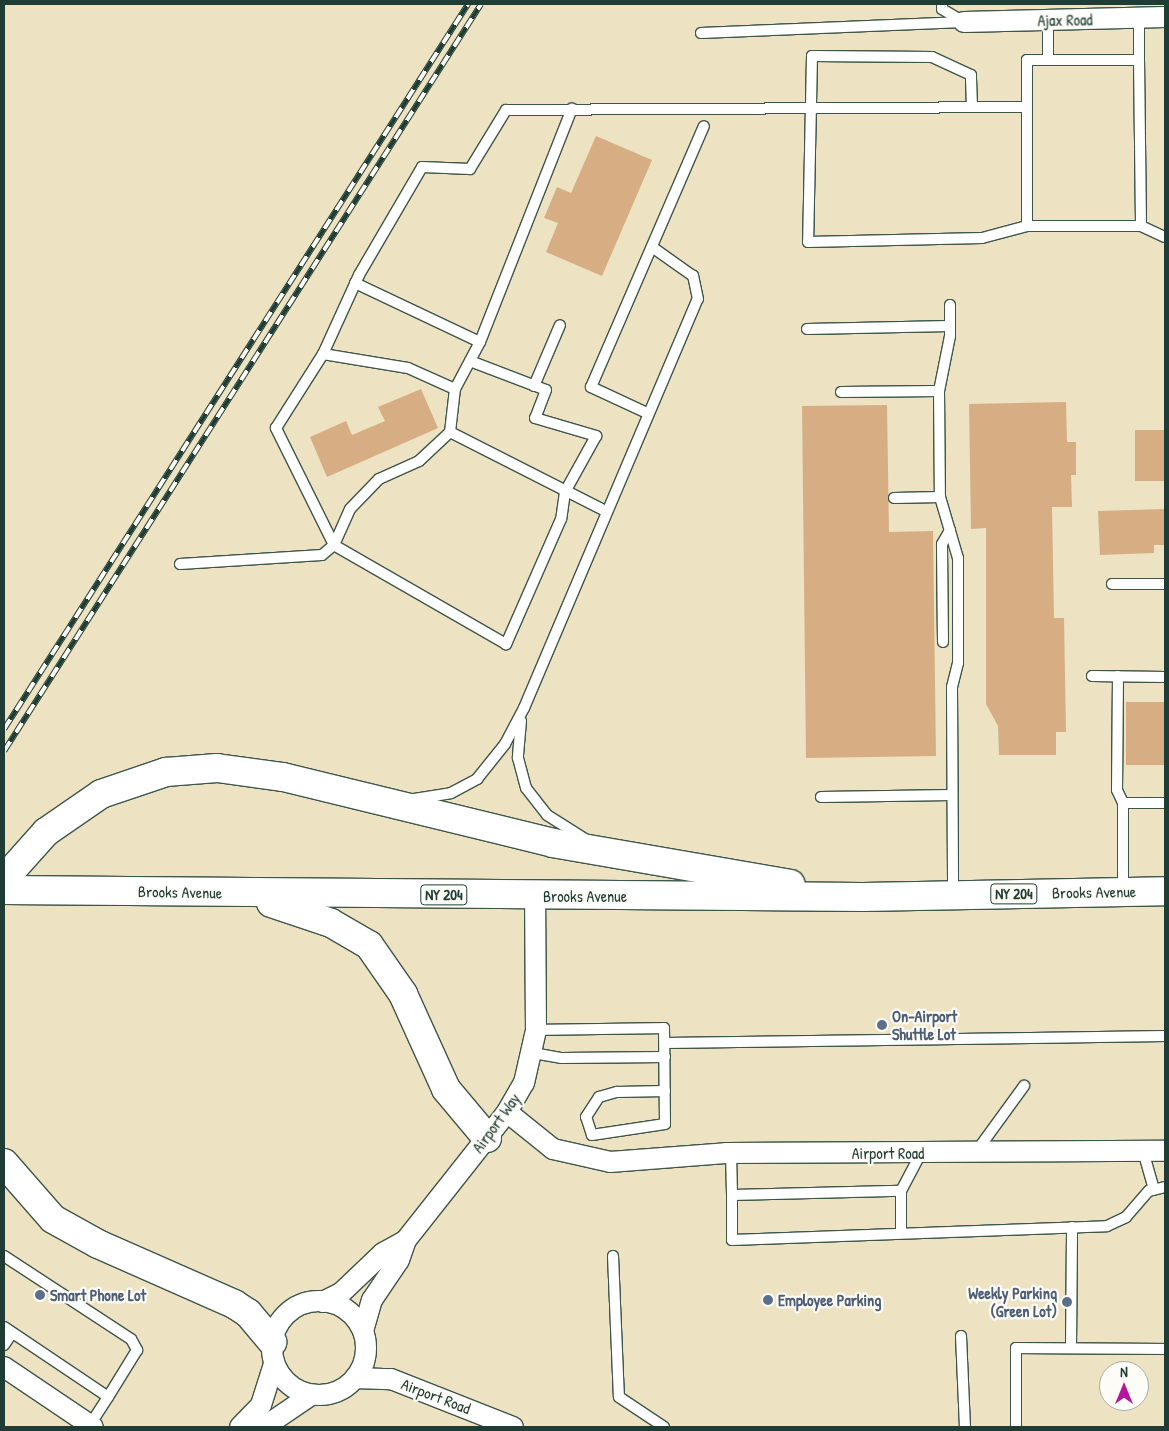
<!DOCTYPE html>
<html>
<head>
<meta charset="utf-8">
<style>
  body { margin:0 }
  #map { position:relative; width:1169px; height:1431px; overflow:hidden; background:#ede2c2; font-family:"Patrick Hand",sans-serif }
  div>[style] { position:absolute }
  .building>* { inset:0; background:#d7ae83; transform-origin:0 0 }
  .roads { filter:drop-shadow(1px 0 #3e5649) drop-shadow(-1px 0 #3e5649) drop-shadow(0 1px #3e5649) drop-shadow(0 -1px #3e5649) }
  .lane>* { height:10px; margin:-5px; padding:0 5px; transform-origin:5px; border-radius:5px; background:#fff }
  .street>* { height:20px; margin:-10px; padding:0 10px; transform-origin:10px; border-radius:10px; background:#fff }
  .street>.ring { margin:-10px; padding:0; box-sizing:content-box; background:none; border:20px solid #fff; border-radius:50% }
  .primary>* { height:28px; margin:-14px; padding:0 14px; transform-origin:14px; border-radius:14px; background:#fff }
  .rail>* { height:5.5px; margin-top:-2.75px; transform-origin:0; background:repeating-linear-gradient(90deg,#fdfcf7 0 11px,#1f3d34 0 22px); box-sizing:border-box; border-block:1px solid #1f3d34 }
  .dots>* { width:14px; height:14px; translate:-50% -50%; box-sizing:border-box; border:2px solid #fdfcf7; border-radius:50% }
  span { translate:-50% -50%; white-space:nowrap; text-align:center; line-height:1.15; -webkit-text-stroke:4.5px #fdfcf7; paint-order:stroke }
  .shield-label span { padding:1px 4px; background:#fdfcf7; border:1px solid; border-radius:4px; -webkit-text-stroke-width:0 }
  .shield-label { font-size:15px; color:#1f3d34; font-weight:700 }
  .street-label { font-size:16px; color:#1f3d34 }
  .service-label { font-size:16px; color:#4e5e75; font-weight:700 }
  .left { translate:0 -50%; text-align:left }
  .right { translate:-100% -50%; text-align:right }
  .frame { position:absolute; inset:0; border:5px solid #1f3d34; pointer-events:none }
  .north { position:absolute; left:1099px; top:1361px; width:50px; height:50px; box-sizing:border-box; background:#fdfcf7; border:1px solid #a4b0a9; border-radius:50%; rotate:0deg; font-size:14px; font-weight:700; line-height:20px; text-align:center; color:#1f3d34 }
  .north::after { content:''; display:block; margin:auto; width:18px; height:22px; background:#b5179e; clip-path:polygon(50% 0,100% 100%,50% 72%,0 100%) }
</style>
</head>
<body>
<div id="map">
  <div class="building">
    <div style="clip-path:polygon(596px 136px,652px 160px,602px 276px,546px 252px,558px 223px,544px 218px,557px 187px,571px 193px)"></div>
    <div style="clip-path:polygon(421px 389px,438px 428px,327px 477px,310px 437px,346px 421px,352px 435px,385px 421px,378px 407px)"></div>
    <div style="clip-path:polygon(1066px 402px,1067px 442px,1076px 442px,1076px 475px,1071px 475px,1072px 507px,1052px 507px,1054px 618px,1064px 618px,1066px 732px,1056px 732px,1056px 755px,999px 755px,998px 726px,986px 704px,986px 528px,971px 529px,969px 404px)"></div>
    <div style="clip-path:polygon(887px 405px,889px 532px,933px 531px,936px 756px,806px 758px,802px 406px)"></div>
    <div style="left:1135px;top:430px;width:30px;height:51px"></div>
    <div style="clip-path:polygon(1165px 509px,1165px 545px,1154px 545px,1154px 553px,1100px 555px,1098px 511px)"></div>
    <div style="left:1126px;top:702px;width:39px;height:63px"></div>
  </div>
  <div class="roads">
    <div class="lane">
      <div style="left:942px;top:4px;width:5px;rotate:90deg"></div>
      <div style="left:942px;top:9px;width:26px;rotate:31deg"></div>
      <div style="left:1139px;top:18px;width:42px;rotate:90deg"></div>
      <div style="left:1048px;top:20px;width:40px;rotate:90deg"></div>
      <div style="left:701px;top:33px;width:263px;rotate:-2.4deg"></div>
      <div style="left:972px;top:107px;width:32px;rotate:-92deg"></div>
      <div style="left:971px;top:75px;width:43px;rotate:-155.2deg"></div>
      <div style="left:932px;top:57px;width:120px;rotate:-179.5deg"></div>
      <div style="left:812px;top:56px;width:186px;rotate:91.2deg"></div>
      <div style="left:808px;top:242px;width:174px;rotate:-1.3deg"></div>
      <div style="left:982px;top:238px;width:47px;rotate:-14.9deg"></div>
      <div style="left:1141px;top:226px;width:26px;rotate:25deg"></div>
      <div style="left:355px;top:283px;width:138px;rotate:25.3deg"></div>
      <div style="left:950px;top:305px;width:31px;rotate:90deg"></div>
      <div style="left:950px;top:336px;width:56px;rotate:101.3deg"></div>
      <div style="left:939px;top:391px;width:106px;rotate:89.5deg"></div>
      <div style="left:940px;top:497px;width:64px;rotate:73.6deg"></div>
      <div style="left:958px;top:558px;width:105px;rotate:90deg"></div>
      <div style="left:958px;top:663px;width:25px;rotate:104deg"></div>
      <div style="left:952px;top:687px;width:207px;rotate:89.7deg"></div>
      <div style="left:807px;top:329px;width:143px;rotate:-1.2deg"></div>
      <div style="left:323px;top:354px;width:86px;rotate:9.4deg"></div>
      <div style="left:408px;top:368px;width:51px;rotate:24.1deg"></div>
      <div style="left:470px;top:361px;width:81px;rotate:20.9deg"></div>
      <div style="left:546px;top:390px;width:30px;rotate:111deg"></div>
      <div style="left:535px;top:418px;width:64px;rotate:16.4deg"></div>
      <div style="left:596px;top:436px;width:64px;rotate:119deg"></div>
      <div style="left:565px;top:492px;width:27px;rotate:98deg"></div>
      <div style="left:561px;top:519px;width:137px;rotate:113.7deg"></div>
      <div style="left:506px;top:644px;width:198px;rotate:-150.1deg"></div>
      <div style="left:334px;top:545px;width:131px;rotate:-116.4deg"></div>
      <div style="left:276px;top:428px;width:88px;rotate:-57.6deg"></div>
      <div style="left:323px;top:354px;width:87px;rotate:-65.5deg"></div>
      <div style="left:359px;top:275px;width:125px;rotate:-59.7deg"></div>
      <div style="left:422px;top:167px;width:48px;rotate:2.4deg"></div>
      <div style="left:470px;top:169px;width:69px;rotate:-58.6deg"></div>
      <div style="left:506px;top:110px;width:521px;rotate:-0.33deg"></div>
      <div style="left:1027px;top:107px;width:47px;rotate:-90deg"></div>
      <div style="left:1027px;top:60px;width:112px"></div>
      <div style="left:1139px;top:60px;width:166px;rotate:89.3deg"></div>
      <div style="left:1141px;top:226px;width:114px;rotate:180deg"></div>
      <div style="left:1027px;top:226px;width:119px;rotate:-90deg"></div>
      <div style="left:534px;top:386px;width:66px;rotate:-66.9deg"></div>
      <div style="left:841px;top:392px;width:98px;rotate:-0.6deg"></div>
      <div style="left:647px;top:413px;width:62px;rotate:-155.1deg"></div>
      <div style="left:591px;top:387px;width:284px;rotate:-66.6deg"></div>
      <div style="left:450px;top:432px;width:175px;rotate:26.9deg"></div>
      <div style="left:894px;top:498px;width:46px;rotate:-1.2deg"></div>
      <div style="left:180px;top:564px;width:142px;rotate:-3.6deg"></div>
      <div style="left:322px;top:555px;width:16px;rotate:-40deg"></div>
      <div style="left:334px;top:545px;width:39px;rotate:-66deg"></div>
      <div style="left:350px;top:509px;width:42px;rotate:-46deg"></div>
      <div style="left:379px;top:479px;width:44px;rotate:-24.2deg"></div>
      <div style="left:419px;top:461px;width:42px;rotate:-43.1deg"></div>
      <div style="left:450px;top:432px;width:43px;rotate:-83.4deg"></div>
      <div style="left:455px;top:389px;width:53px;rotate:-62deg"></div>
      <div style="left:480px;top:342px;width:251px;rotate:-68.5deg"></div>
      <div style="left:1112px;top:584px;width:53px"></div>
      <div style="left:943px;top:642px;width:98px;rotate:-90.6deg"></div>
      <div style="left:942px;top:544px;width:16px;rotate:-60deg"></div>
      <div style="left:1092px;top:676px;width:73px;rotate:0.8deg"></div>
      <div style="left:1118px;top:676px;width:114px;rotate:90.5deg"></div>
      <div style="left:1117px;top:790px;width:14px;rotate:65deg"></div>
      <div style="left:521px;top:721px;width:37px;rotate:95deg"></div>
      <div style="left:518px;top:758px;width:31px;rotate:75deg"></div>
      <div style="left:526px;top:788px;width:34px;rotate:52deg"></div>
      <div style="left:547px;top:815px;width:45px;rotate:32.3deg"></div>
      <div style="left:821px;top:797px;width:131px;rotate:-0.9deg"></div>
      <div style="left:414px;top:799px;width:37px;rotate:-9deg"></div>
      <div style="left:451px;top:793px;width:30px;rotate:-28deg"></div>
      <div style="left:477px;top:779px;width:45px;rotate:-51.3deg"></div>
      <div style="left:505px;top:744px;width:41px;rotate:-62.2deg"></div>
      <div style="left:524px;top:708px;width:444px;rotate:-67deg"></div>
      <div style="left:698px;top:299px;width:24px;rotate:-102deg"></div>
      <div style="left:693px;top:276px;width:50px;rotate:-144.7deg"></div>
      <div style="left:1123px;top:891px;width:88px;rotate:-90deg"></div>
      <div style="left:1123px;top:803px;width:42px"></div>
      <div style="left:536px;top:1030px;width:128px;rotate:-0.9deg"></div>
      <div style="left:664px;top:1028px;width:96px;rotate:89.4deg"></div>
      <div style="left:665px;top:1124px;width:74px;rotate:171.4deg"></div>
      <div style="left:592px;top:1135px;width:19px;rotate:-108deg"></div>
      <div style="left:586px;top:1117px;width:24px;rotate:-57deg"></div>
      <div style="left:599px;top:1097px;width:19px;rotate:-16deg"></div>
      <div style="left:617px;top:1092px;width:48px;rotate:-1.2deg"></div>
      <div style="left:665px;top:1043px;width:500px;rotate:-0.8deg"></div>
      <div style="left:533px;top:1053px;width:28px;rotate:10deg"></div>
      <div style="left:561px;top:1058px;width:104px;rotate:-0.6deg"></div>
      <div style="left:1143px;top:1151px;width:40px;rotate:74deg"></div>
      <div style="left:976px;top:1152px;width:82px;rotate:-54deg"></div>
      <div style="left:731px;top:1153px;width:42px;rotate:88.6deg"></div>
      <div style="left:732px;top:1195px;width:169px;rotate:-1.4deg"></div>
      <div style="left:901px;top:1191px;width:43px;rotate:-62.2deg"></div>
      <div style="left:901px;top:1191px;width:42px;rotate:90deg"></div>
      <div style="left:732px;top:1195px;width:45px;rotate:90deg"></div>
      <div style="left:732px;top:1240px;width:375px;rotate:-2.1deg"></div>
      <div style="left:1107px;top:1226px;width:21px;rotate:-25deg"></div>
      <div style="left:1126px;top:1217px;width:35px;rotate:-49deg"></div>
      <div style="left:1149px;top:1191px;width:16px;rotate:-14deg"></div>
      <div style="left:4px;top:1256px;width:152px;rotate:33.2deg"></div>
      <div style="left:131px;top:1339px;width:13px;rotate:61deg"></div>
      <div style="left:137px;top:1350px;width:55px;rotate:121.7deg"></div>
      <div style="left:613px;top:1256px;width:141px;rotate:87.6deg"></div>
      <div style="left:619px;top:1397px;width:54px;rotate:33.7deg"></div>
      <div style="left:4px;top:1327px;width:125px;rotate:33.9deg"></div>
      <div style="left:108px;top:1397px;width:33px;rotate:123deg"></div>
      <div style="left:961px;top:1336px;width:91px;rotate:87.5deg"></div>
      <div style="left:4px;top:1345px;width:14px;rotate:-56deg"></div>
      <div style="left:1071px;top:1348px;width:121px;rotate:-89.5deg"></div>
      <div style="left:1016px;top:1427px;width:79px;rotate:-90deg"></div>
      <div style="left:1016px;top:1348px;width:149px;rotate:0.4deg"></div>
    </div>
    <div class="street">
      <div style="left:964px;top:22px;width:201px;rotate:-1.4deg"></div>
      <div style="left:507px;top:1112px;width:59px;rotate:38.8deg"></div>
      <div style="left:553px;top:1149px;width:58px;rotate:12.8deg"></div>
      <div style="left:610px;top:1162px;width:116px;rotate:-4.4deg"></div>
      <div style="left:726px;top:1153px;width:439px;rotate:-0.3deg"></div>
      <div class="ring" style="left:272px;top:1301px;width:74px;height:74px"></div>
      <div style="left:323px;top:1302px;width:20px;rotate:-27deg"></div>
      <div style="left:341px;top:1293px;width:58px;rotate:-43.6deg"></div>
      <div style="left:383px;top:1253px;width:26px;rotate:-29deg"></div>
      <div style="left:363px;top:1331px;width:32px;rotate:-74deg"></div>
      <div style="left:372px;top:1300px;width:48px;rotate:-56deg"></div>
      <div style="left:399px;top:1260px;width:21px;rotate:-71deg"></div>
      <div style="left:406px;top:1240px;width:163px;rotate:-51.7deg"></div>
      <div style="left:507px;top:1112px;width:34px;rotate:-60deg"></div>
      <div style="left:524px;top:1083px;width:54px;rotate:-77.2deg"></div>
      <div style="left:536px;top:1030px;width:134px;rotate:-90.4deg"></div>
      <div style="left:4px;top:1367px;width:107px;rotate:34deg"></div>
      <div style="left:355px;top:1378px;width:36px;rotate:2deg"></div>
      <div style="left:391px;top:1379px;width:131px;rotate:21.5deg"></div>
      <div style="left:240px;top:1427px;width:30px;rotate:-46deg"></div>
      <div style="left:261px;top:1405px;width:43px;rotate:-72.4deg"></div>
      <div style="left:264px;top:1427px;width:57px;rotate:-34.2deg"></div>
    </div>
    <div class="primary">
      <div style="left:4px;top:879px;width:63px;rotate:-48.2deg"></div>
      <div style="left:46px;top:832px;width:67px;rotate:-34.6deg"></div>
      <div style="left:101px;top:794px;width:69px;rotate:-18.7deg"></div>
      <div style="left:166px;top:772px;width:51px;rotate:-4.5deg"></div>
      <div style="left:217px;top:768px;width:67px;rotate:7.8deg"></div>
      <div style="left:283px;top:777px;width:278px;rotate:13.7deg"></div>
      <div style="left:553px;top:843px;width:241px;rotate:9.8deg"></div>
      <div style="left:4px;top:890px;width:859px;rotate:0.47deg"></div>
      <div style="left:863px;top:897px;width:302px;rotate:-1.1deg"></div>
      <div style="left:271px;top:903px;width:63px;rotate:18.4deg"></div>
      <div style="left:331px;top:923px;width:44px;rotate:30.1deg"></div>
      <div style="left:369px;top:945px;width:60px;rotate:55.2deg"></div>
      <div style="left:403px;top:994px;width:104px;rotate:65.6deg"></div>
      <div style="left:446px;top:1089px;width:64px;rotate:50.1deg"></div>
      <div style="left:4px;top:1163px;width:74px;rotate:48.8deg"></div>
      <div style="left:53px;top:1219px;width:51px;rotate:29.1deg"></div>
      <div style="left:98px;top:1244px;width:149px;rotate:23.8deg"></div>
      <div style="left:234px;top:1304px;width:17px;rotate:33deg"></div>
      <div style="left:248px;top:1313px;width:38px;rotate:50deg"></div>
    </div>
  </div>
  <div class="rail">
    <div style="left:4px;top:729px;width:861px;rotate:-57.38deg"></div>
    <div style="left:4px;top:751px;width:886px;rotate:-57.44deg"></div>
  </div>
  <div class="dots">
    <div style="left:882px;top:1025px;background:#5c6f8a"></div>
    <div style="left:40px;top:1295px;background:#5c6f8a"></div>
    <div style="left:768px;top:1300px;background:#5c6f8a"></div>
    <div style="left:1067px;top:1302px;background:#5c6f8a"></div>
  </div>
  <div class="shield-label">
    <span style="left:1014px;top:894px">NY 204</span>
    <span style="left:444px;top:895px">NY 204</span>
  </div>
  <div class="street-label">
    <span style="left:1065px;top:20px;rotate:-1deg">Ajax Road</span>
    <span style="left:180px;top:892px;rotate:1deg">Brooks Avenue</span>
    <span style="left:1094px;top:892px;rotate:-1deg">Brooks Avenue</span>
    <span style="left:585px;top:896px">Brooks Avenue</span>
    <span style="left:496px;top:1123px;rotate:-54deg">Airport Way</span>
    <span style="left:888px;top:1153px">Airport Road</span>
    <span style="left:436px;top:1396px;rotate:21deg">Airport Road</span>
  </div>
  <div class="service-label">
    <span class="left" style="left:892px;top:1025px">On-Airport<br>Shuttle Lot</span>
    <span class="right" style="left:1057px;top:1302px">Weekly Parking<br>(Green Lot)</span>
    <span class="left" style="left:50px;top:1295px">Smart Phone Lot</span>
    <span class="left" style="left:778px;top:1300px">Employee Parking</span>
  </div>
  <div class="frame"></div>
  <div class="north">N</div>
</div>
</body>
</html>
